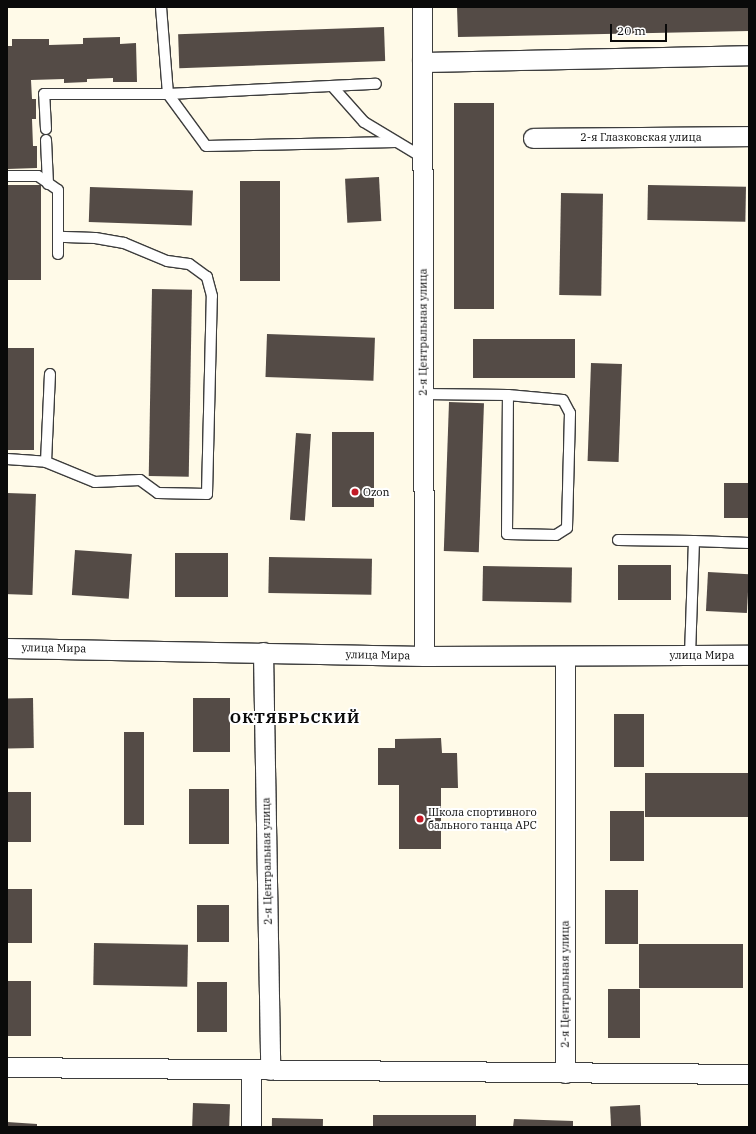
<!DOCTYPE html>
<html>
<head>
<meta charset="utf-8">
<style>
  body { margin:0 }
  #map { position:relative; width:756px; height:1134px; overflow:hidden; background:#fffae8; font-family:"IBM Plex Serif",serif }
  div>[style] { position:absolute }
  .building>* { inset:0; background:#544b46; transform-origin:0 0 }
  .roads { filter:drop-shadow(1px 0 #3d3d3d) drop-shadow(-1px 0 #3d3d3d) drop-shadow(0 1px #3d3d3d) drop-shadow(0 -1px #3d3d3d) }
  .lane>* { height:10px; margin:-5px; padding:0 5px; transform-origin:5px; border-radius:5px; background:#fff }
  .street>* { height:19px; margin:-9.5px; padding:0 9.5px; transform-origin:9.5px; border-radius:9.5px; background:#fff }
  .dots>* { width:11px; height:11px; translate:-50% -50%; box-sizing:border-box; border:2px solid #fff; border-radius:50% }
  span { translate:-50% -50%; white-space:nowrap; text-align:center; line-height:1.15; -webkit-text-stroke:4px #fff; paint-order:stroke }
  .street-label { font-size:11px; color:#0a0a0a }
  .poi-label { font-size:11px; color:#0a0a0a }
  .left { translate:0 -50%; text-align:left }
  .district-label { font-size:15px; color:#0a0a0a; font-weight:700; letter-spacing:1px }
  .frame { position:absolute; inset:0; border:8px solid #0a0a0a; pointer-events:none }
  .scale { position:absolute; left:610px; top:24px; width:57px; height:18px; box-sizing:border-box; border:2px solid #0a0a0a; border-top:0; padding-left:5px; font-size:12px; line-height:14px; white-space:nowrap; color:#0a0a0a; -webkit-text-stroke:3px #fff; paint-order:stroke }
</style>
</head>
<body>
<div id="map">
  <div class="building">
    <div style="clip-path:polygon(457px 7px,749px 7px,749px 31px,458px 37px)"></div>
    <div style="left:384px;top:27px;width:34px;height:206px;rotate:88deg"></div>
    <div style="clip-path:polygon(120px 37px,120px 44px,136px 43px,137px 82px,113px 82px,113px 78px,87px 79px,87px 82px,64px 83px,64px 79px,31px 80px,32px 99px,36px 99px,36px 119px,32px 119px,33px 146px,37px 146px,37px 168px,7px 169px,7px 46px,12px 46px,12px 39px,49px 39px,49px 45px,83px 44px,83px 38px)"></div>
    <div style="left:454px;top:103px;width:40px;height:206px"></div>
    <div style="left:379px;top:177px;width:44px;height:34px;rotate:87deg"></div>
    <div style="left:240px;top:181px;width:40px;height:100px"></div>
    <div style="left:7px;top:185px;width:34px;height:95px"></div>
    <div style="left:648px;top:185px;width:98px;height:35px;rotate:1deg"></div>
    <div style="left:90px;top:187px;width:103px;height:35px;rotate:2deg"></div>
    <div style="left:561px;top:193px;width:42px;height:102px;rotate:1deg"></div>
    <div style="left:152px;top:289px;width:40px;height:187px;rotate:1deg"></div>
    <div style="left:267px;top:334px;width:108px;height:43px;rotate:2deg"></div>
    <div style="left:575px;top:339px;width:39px;height:102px;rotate:90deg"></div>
    <div style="left:7px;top:348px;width:27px;height:102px"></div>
    <div style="left:591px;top:363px;width:31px;height:98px;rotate:2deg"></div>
    <div style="left:449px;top:402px;width:35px;height:149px;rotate:2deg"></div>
    <div style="left:332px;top:432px;width:42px;height:75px"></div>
    <div style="left:296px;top:433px;width:15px;height:87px;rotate:4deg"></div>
    <div style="left:749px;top:483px;width:35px;height:25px;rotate:90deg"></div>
    <div style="left:7px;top:493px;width:29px;height:101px;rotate:2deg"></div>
    <div style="left:75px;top:550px;width:57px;height:45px;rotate:4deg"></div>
    <div style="left:175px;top:553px;width:53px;height:44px"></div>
    <div style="left:269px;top:557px;width:103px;height:36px;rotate:1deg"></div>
    <div style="left:618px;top:565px;width:53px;height:35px"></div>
    <div style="left:483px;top:566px;width:89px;height:35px;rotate:1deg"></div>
    <div style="left:708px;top:572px;width:41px;height:39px;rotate:3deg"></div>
    <div style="left:33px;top:698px;width:50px;height:26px;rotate:89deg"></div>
    <div style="left:193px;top:698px;width:37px;height:54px"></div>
    <div style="left:614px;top:714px;width:30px;height:53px"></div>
    <div style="left:124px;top:732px;width:20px;height:93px"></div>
    <div style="clip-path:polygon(441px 738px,442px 753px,457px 753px,458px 788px,441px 788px,441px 849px,399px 849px,399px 785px,378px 785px,378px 748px,395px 748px,395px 739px)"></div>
    <div style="left:645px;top:773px;width:104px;height:44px"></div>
    <div style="left:229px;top:789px;width:55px;height:40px;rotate:90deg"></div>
    <div style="left:7px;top:792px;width:24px;height:50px"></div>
    <div style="left:610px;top:811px;width:34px;height:50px"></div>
    <div style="left:7px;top:889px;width:25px;height:54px"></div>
    <div style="left:605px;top:890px;width:33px;height:54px"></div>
    <div style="left:197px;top:905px;width:32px;height:37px"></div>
    <div style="left:94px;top:943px;width:94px;height:42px;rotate:1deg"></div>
    <div style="left:639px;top:944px;width:104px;height:44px"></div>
    <div style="left:31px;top:981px;width:55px;height:24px;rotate:90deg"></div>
    <div style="left:197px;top:982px;width:30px;height:50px"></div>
    <div style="left:608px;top:989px;width:32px;height:49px"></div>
    <div style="left:193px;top:1103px;width:37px;height:24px;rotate:2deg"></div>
    <div style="left:640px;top:1105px;width:22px;height:30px;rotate:87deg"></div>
    <div style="left:373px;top:1115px;width:103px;height:12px"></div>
    <div style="left:272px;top:1118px;width:51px;height:9px;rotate:1deg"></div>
    <div style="clip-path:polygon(514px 1119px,573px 1121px,573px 1127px,513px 1127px)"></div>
    <div style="clip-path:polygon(7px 1122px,37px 1124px,37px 1127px,7px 1127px)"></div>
  </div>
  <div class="roads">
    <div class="lane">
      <div style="left:161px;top:7px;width:87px;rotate:85.4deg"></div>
      <div style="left:168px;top:94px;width:64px;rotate:53.8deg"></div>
      <div style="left:206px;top:146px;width:190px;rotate:-1.2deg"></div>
      <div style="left:332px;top:86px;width:48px;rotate:48.4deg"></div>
      <div style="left:364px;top:122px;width:68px;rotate:31.1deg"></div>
      <div style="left:46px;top:129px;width:35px;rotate:-93deg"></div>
      <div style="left:44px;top:94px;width:124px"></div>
      <div style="left:168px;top:94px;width:208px;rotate:-2.8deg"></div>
      <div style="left:46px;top:140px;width:44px;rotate:87.4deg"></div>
      <div style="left:7px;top:176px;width:31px"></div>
      <div style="left:38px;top:176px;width:24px;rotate:35deg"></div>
      <div style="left:58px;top:190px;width:64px;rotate:90deg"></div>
      <div style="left:423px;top:394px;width:85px;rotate:0.7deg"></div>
      <div style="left:508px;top:395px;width:55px;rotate:5.2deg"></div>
      <div style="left:563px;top:400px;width:15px;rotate:62deg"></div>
      <div style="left:570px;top:413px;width:115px;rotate:91.5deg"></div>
      <div style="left:567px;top:528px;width:13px;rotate:148deg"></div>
      <div style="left:556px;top:535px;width:49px;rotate:-178.8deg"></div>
      <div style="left:507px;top:534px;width:139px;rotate:-89.6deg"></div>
      <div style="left:7px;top:459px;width:39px;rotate:4deg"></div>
      <div style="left:46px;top:462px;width:88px;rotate:-87.4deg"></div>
      <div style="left:46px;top:462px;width:53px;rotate:22.2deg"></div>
      <div style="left:95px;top:482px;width:45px;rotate:-2.5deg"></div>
      <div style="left:140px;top:480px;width:22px;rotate:36deg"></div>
      <div style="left:158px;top:493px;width:49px;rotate:1.2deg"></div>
      <div style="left:207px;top:494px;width:198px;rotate:-88.6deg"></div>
      <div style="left:212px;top:296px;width:20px;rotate:-105deg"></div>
      <div style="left:207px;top:277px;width:22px;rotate:-144deg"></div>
      <div style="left:189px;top:264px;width:22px;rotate:-172deg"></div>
      <div style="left:167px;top:261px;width:47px;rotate:-157.3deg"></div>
      <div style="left:124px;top:243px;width:29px;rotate:-170deg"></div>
      <div style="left:95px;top:238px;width:37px;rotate:-178deg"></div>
      <div style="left:618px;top:540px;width:76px;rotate:0.8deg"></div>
      <div style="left:690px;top:655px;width:114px;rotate:-88deg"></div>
      <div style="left:694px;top:541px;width:55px;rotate:2.1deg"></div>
    </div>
    <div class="street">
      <div style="left:422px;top:7px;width:649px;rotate:89.82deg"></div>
      <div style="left:422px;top:62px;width:327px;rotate:-1.2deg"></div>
      <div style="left:533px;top:138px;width:216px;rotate:-0.5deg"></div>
      <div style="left:7px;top:648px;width:417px;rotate:1.1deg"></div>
      <div style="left:424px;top:656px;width:325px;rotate:-0.2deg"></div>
      <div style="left:263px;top:652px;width:418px;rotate:89deg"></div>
      <div style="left:565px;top:656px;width:417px;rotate:90deg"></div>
      <div style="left:7px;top:1067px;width:742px;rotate:0.54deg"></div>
      <div style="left:251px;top:1070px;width:57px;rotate:90deg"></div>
    </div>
  </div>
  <div class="dots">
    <div style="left:355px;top:492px;background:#c21a26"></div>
    <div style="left:420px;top:819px;background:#c21a26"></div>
  </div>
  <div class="street-label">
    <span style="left:641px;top:137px">2-я Глазковская улица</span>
    <span style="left:423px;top:332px;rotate:-90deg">2-я Центральная улица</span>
    <span style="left:54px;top:648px;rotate:1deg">улица Мира</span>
    <span style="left:378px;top:655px;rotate:1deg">улица Мира</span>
    <span style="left:702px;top:655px">улица Мира</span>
    <span style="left:267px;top:861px;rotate:-91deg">2-я Центральная улица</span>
    <span style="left:565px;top:984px;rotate:-90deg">2-я Центральная улица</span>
  </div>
  <div class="poi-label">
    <span class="left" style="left:363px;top:492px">Ozon</span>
    <span class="left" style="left:428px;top:819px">Школа спортивного<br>бального танца АРС</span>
  </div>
  <div class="district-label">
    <span style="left:295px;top:718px">ОКТЯБРЬСКИЙ</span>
  </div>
  <div class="frame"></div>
  <div class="scale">20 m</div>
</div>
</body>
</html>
